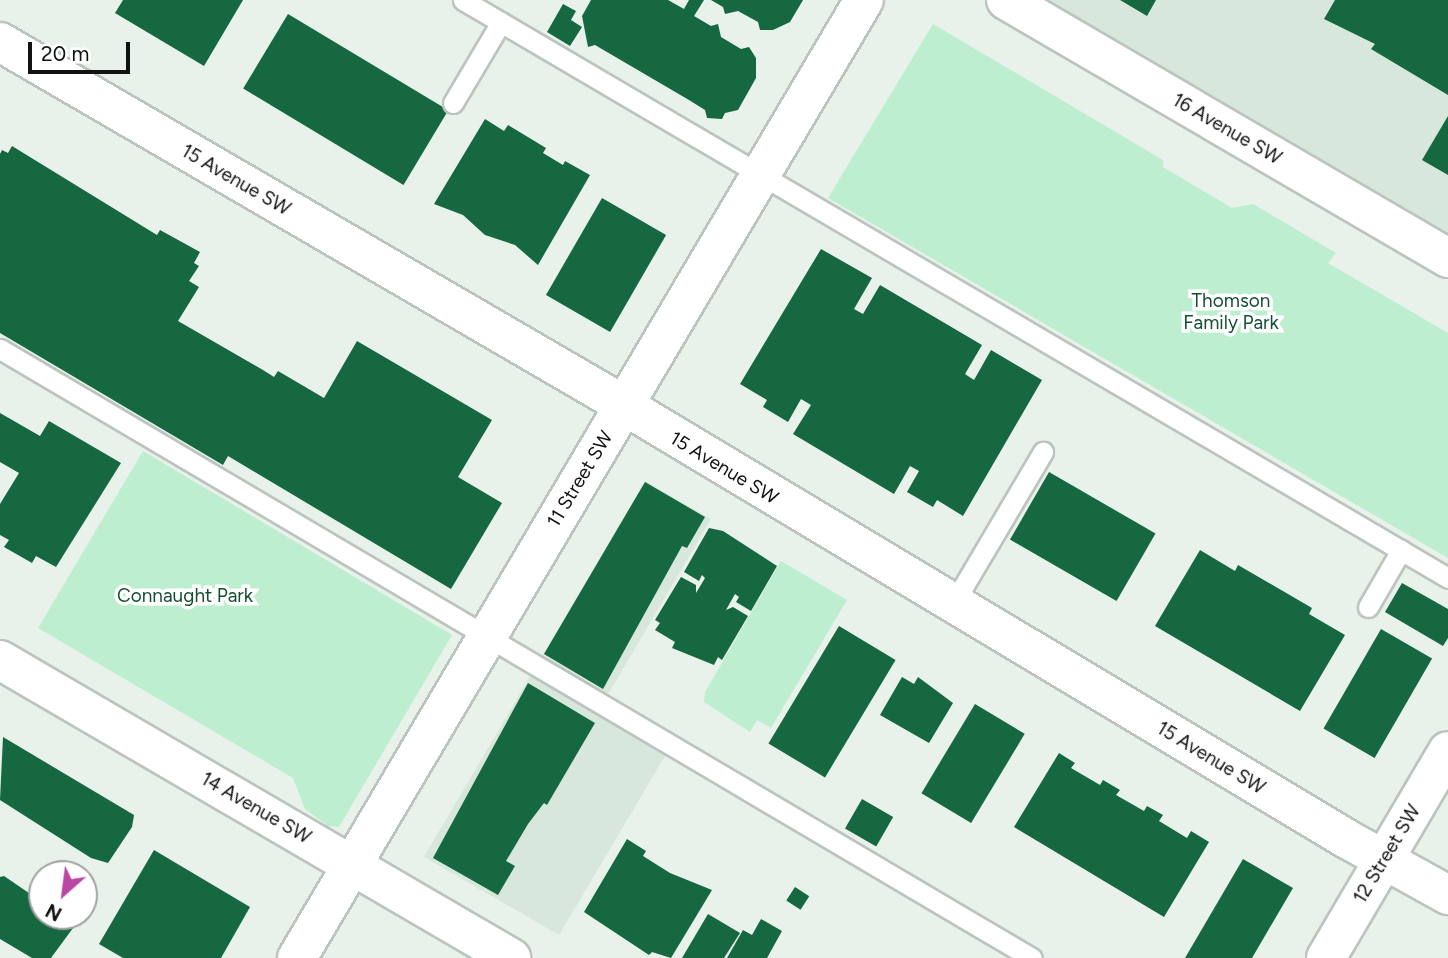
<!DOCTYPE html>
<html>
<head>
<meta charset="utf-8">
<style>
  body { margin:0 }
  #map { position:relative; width:1448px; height:958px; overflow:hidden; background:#e9f1eb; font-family:Figtree,sans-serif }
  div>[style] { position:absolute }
  .built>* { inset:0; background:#d7e7dc }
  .green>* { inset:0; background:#bdeecf }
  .building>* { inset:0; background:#156840; transform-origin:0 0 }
  .roads { filter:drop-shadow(2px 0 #bcc4bf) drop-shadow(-2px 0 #bcc4bf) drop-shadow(0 2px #bcc4bf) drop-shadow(0 -2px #bcc4bf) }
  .service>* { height:19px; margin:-9.5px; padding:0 9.5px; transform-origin:9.5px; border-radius:9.5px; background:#fff }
  .minor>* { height:38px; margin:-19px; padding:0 19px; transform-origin:19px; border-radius:19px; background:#fff }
  .tertiary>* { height:38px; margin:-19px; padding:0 19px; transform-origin:19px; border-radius:19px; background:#fff }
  span { translate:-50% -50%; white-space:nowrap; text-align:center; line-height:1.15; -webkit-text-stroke:7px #fff; paint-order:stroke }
  .street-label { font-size:19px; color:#101311 }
  .park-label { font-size:19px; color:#154f31 }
  .north { position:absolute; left:28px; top:860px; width:70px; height:70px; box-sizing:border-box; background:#fff; border:2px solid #9fa1a0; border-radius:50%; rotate:208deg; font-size:19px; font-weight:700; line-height:28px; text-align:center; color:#101311 }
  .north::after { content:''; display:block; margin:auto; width:24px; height:32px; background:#ba48a2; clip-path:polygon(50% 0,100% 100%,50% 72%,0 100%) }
  .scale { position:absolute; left:28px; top:42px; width:102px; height:32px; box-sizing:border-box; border:4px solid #101311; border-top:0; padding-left:9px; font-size:21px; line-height:24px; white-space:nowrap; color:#101311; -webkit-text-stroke:5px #fff; paint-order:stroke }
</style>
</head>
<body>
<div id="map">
  <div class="built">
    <div style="clip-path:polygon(1026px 0,1448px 0,1448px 245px)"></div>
    <div style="clip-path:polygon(645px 481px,711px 519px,599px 710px,668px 751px,559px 935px,424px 857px)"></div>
  </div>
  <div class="green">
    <div style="clip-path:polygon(933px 24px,1163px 160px,1163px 167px,1232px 208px,1253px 204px,1336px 253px,1328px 263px,1448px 333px,1448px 558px,828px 198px)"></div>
    <div style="clip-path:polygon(143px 451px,452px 635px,339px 827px,328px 826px,305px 809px,293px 778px,38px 628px)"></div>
    <div style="clip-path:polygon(781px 561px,847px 600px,771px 728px,757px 720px,750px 732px,704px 702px,705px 692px)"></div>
  </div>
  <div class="building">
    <div style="clip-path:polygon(123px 0,243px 0,204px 66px,115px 13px)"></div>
    <div style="clip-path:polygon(591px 0,668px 0,684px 9px,689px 0,704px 0,694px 16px,711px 26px,718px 24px,721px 37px,741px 49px,749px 47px,756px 58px,756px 78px,738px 110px,725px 113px,722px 119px,707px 118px,705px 110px,689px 100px,595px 45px,588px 47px,582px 16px)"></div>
    <div style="clip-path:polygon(711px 0,803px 0,790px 22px,773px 30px,760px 30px,758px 22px,738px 11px,725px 14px,723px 7px)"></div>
    <div style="clip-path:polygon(1120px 0,1156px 0,1147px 16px)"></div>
    <div style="clip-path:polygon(1335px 0,1448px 0,1448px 95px,1371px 49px,1375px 44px,1324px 19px)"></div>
    <div style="clip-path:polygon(563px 4px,576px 11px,571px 20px,582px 27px,570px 46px,547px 32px)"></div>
    <div style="left:288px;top:14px;width:187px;height:87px;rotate:31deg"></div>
    <div style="clip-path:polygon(1448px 116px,1448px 175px,1422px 160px)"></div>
    <div style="clip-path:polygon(485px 119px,504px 131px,508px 125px,546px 148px,543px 153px,563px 165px,565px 161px,590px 175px,538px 265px,515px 245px,485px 235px,463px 215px,434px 204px)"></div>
    <div style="clip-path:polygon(12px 146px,157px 235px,160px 230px,200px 252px,194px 263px,199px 266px,189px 281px,199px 287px,178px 321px,263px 370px,274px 377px,278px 371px,324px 398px,357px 341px,492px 420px,458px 477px,502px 503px,451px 589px,228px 456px,223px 465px,0 333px,0 154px,2px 150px,8px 153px)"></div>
    <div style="left:602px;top:198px;width:74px;height:112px;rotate:30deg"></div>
    <div style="clip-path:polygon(821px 249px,872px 278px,854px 309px,863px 314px,880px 285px,982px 345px,965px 374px,974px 380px,991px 350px,1042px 380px,963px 516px,937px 500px,933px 507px,907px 492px,919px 471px,910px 466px,894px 494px,793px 434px,811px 405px,801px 399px,788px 422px,763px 407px,767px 400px,740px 384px)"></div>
    <div style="clip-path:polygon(0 413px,40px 436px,49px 421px,121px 463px,56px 567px,36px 556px,32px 563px,4px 547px,9px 540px,0 535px,0 504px,19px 473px,0 462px)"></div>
    <div style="left:1049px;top:472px;width:123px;height:78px;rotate:30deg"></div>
    <div style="clip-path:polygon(645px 482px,705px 517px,687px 548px,682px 546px,603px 689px,544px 654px)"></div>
    <div style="clip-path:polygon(709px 528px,723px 531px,777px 566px,751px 611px,736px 602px,739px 597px,735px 594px,726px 610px,733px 607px,748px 616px,722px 660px,718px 657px,714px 665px,672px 648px,675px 642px,655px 630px,660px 623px,655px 620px,681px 577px,696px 585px,696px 593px,705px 578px,702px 575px,699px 581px,684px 572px)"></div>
    <div style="clip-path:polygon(1200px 550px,1235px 571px,1238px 565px,1312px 608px,1309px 614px,1345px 635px,1300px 711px,1155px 626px)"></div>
    <div style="clip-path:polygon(1402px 583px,1448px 609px,1448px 638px,1443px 646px,1385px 612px)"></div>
    <div style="left:839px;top:626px;width:66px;height:137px;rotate:31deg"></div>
    <div style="left:1381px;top:629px;width:59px;height:115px;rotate:30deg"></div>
    <div style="clip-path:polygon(902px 677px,914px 684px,918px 677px,953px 703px,929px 743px,880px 715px)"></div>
    <div style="clip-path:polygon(528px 683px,595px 723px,547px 805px,544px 803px,528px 824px,506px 861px,515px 866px,498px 895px,433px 858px)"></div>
    <div style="left:975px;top:704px;width:58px;height:104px;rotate:31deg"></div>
    <div style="clip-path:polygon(3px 737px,134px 815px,132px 827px,108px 863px,91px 858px,0 800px)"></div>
    <div style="clip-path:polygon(1059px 753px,1075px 763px,1071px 768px,1100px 785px,1103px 780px,1120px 790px,1116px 795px,1144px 811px,1147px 806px,1163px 815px,1159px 821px,1187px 838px,1191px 831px,1209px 842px,1164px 917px,1014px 827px)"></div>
    <div style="left:862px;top:799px;width:36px;height:34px;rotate:30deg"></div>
    <div style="clip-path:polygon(627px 839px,646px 851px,643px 856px,670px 873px,712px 890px,671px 958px,652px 952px,649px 955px,584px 912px)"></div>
    <div style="clip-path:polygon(154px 850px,250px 907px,221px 958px,123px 958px,99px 944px)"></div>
    <div style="clip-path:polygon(1243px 859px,1293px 888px,1252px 958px,1185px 958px)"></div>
    <div style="clip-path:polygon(4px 876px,42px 902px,42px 916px,71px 916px,73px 928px,51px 958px,32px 958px,0 939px,0 877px)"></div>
    <div style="left:795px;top:887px;width:17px;height:16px;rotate:33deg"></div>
    <div style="clip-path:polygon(708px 914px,740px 933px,724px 958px,682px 958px)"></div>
    <div style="clip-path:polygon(761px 919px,782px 931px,767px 958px,727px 958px,743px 930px,752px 935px)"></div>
  </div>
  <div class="roads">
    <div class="service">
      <div style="left:463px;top:0;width:1142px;rotate:30.4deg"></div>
      <div style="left:453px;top:103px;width:94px;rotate:-59.3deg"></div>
      <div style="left:0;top:349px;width:1198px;rotate:30.55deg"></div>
      <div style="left:953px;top:604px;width:177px;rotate:-59.4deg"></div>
      <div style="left:1368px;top:607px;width:66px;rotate:-59.9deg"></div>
    </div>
    <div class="minor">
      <div style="left:1006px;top:0;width:512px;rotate:30.27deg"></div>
      <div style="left:0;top:42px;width:700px;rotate:30.19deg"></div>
      <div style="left:605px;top:394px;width:863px;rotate:30.96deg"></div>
      <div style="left:1345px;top:838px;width:118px;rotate:29deg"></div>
      <div style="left:0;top:660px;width:592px;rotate:30.25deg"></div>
      <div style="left:1326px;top:958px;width:240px;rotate:-59.5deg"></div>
    </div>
    <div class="tertiary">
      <div style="left:297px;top:958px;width:1113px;rotate:-59.38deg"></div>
    </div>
  </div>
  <div class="street-label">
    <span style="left:1227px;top:129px;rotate:30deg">16 Avenue SW</span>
    <span style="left:236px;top:180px;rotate:30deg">15 Avenue SW</span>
    <span style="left:724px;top:468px;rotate:31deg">15 Avenue SW</span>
    <span style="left:580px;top:479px;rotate:-59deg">11 Street SW</span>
    <span style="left:1211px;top:758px;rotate:31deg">15 Avenue SW</span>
    <span style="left:256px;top:808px;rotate:30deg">14 Avenue SW</span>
    <span style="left:1387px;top:854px;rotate:-59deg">12 Street SW</span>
  </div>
  <div class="park-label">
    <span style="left:1231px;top:312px">Thomson<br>Family Park</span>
    <span style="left:185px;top:596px">Connaught Park</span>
  </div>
  <div class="north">N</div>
  <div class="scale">20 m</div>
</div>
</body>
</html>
